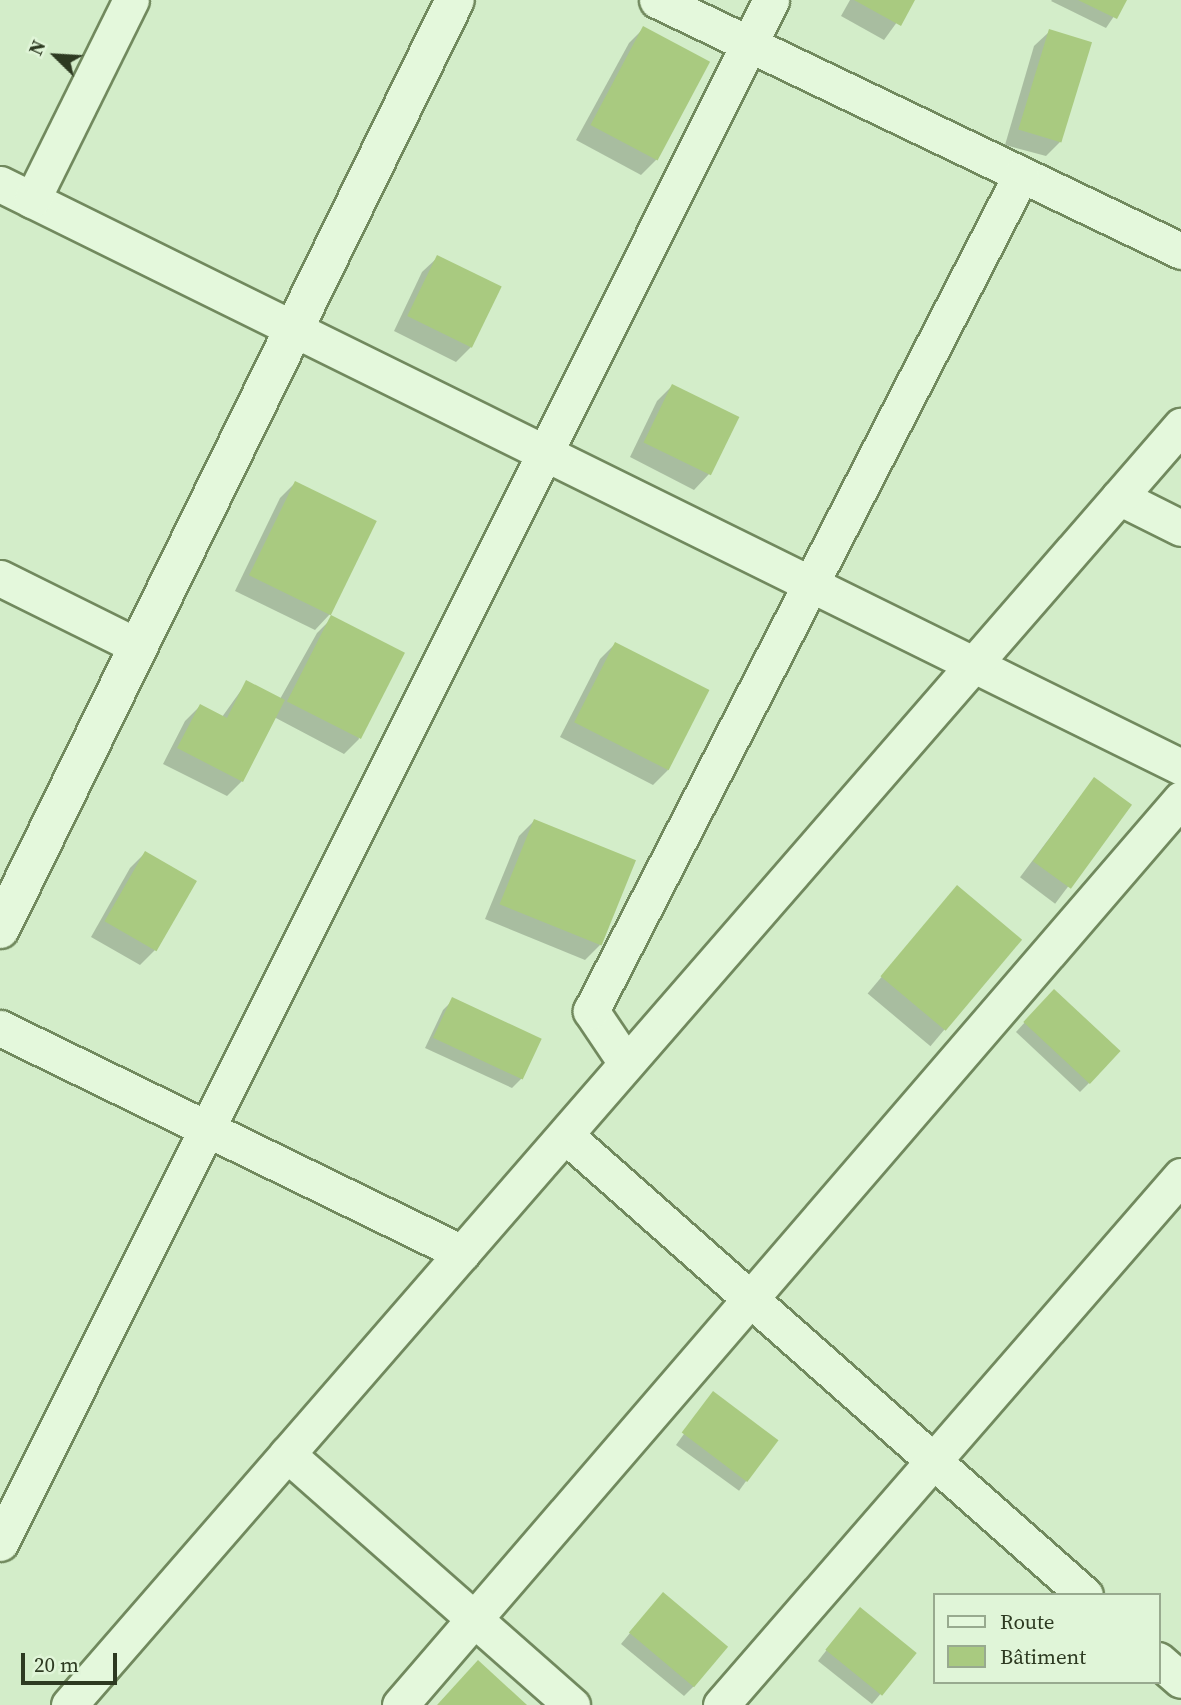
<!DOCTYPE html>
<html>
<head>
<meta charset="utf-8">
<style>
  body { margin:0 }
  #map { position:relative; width:1181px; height:1705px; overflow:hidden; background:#d3edc9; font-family:"Source Serif 4",serif }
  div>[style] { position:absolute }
  .shadow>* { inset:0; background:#0003; transform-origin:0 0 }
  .building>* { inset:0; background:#a9ca80; transform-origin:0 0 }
  .roads { filter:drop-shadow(2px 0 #71895e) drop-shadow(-2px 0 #71895e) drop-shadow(0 2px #71895e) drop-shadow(0 -2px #71895e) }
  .street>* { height:35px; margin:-17.5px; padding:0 17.5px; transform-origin:17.5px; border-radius:17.5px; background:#e4f8dc }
  .secondary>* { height:38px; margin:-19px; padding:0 19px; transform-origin:19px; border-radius:19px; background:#e4f8dc }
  span { translate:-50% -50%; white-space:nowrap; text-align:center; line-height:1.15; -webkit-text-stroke:5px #e0f5d8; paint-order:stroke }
  .legend { position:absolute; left:933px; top:1593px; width:228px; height:91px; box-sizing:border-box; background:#e0f5d8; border:2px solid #98aa8f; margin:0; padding:9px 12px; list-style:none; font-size:21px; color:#2d3a21 }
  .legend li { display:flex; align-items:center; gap:14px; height:35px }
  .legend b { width:35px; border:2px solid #98aa8f }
  .north { position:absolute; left:21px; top:21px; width:70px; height:70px; -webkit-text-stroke:5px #e0f5d8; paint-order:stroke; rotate:294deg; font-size:19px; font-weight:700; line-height:28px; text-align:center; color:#2d3a21 }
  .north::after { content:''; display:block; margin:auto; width:24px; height:32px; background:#2d3a21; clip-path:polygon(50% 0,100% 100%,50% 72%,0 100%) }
  .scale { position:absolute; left:21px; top:1653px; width:96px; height:32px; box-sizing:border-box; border:4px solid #2d3a21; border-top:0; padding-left:9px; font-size:21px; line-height:24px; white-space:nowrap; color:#2d3a21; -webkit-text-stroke:5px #e0f5d8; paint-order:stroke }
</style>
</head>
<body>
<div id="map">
  <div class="shadow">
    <div style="clip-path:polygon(850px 0,913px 0,884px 40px,841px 16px)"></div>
    <div style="clip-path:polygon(1125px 0,1106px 28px,1051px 1px,1052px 0)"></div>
    <div style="clip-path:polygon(644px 28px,656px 160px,641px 175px,576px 140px,629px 43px)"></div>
    <div style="clip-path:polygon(1050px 31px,1061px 141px,1046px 156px,1005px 145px,1034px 46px)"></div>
    <div style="clip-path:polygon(438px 257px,471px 347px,456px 362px,394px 331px,422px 272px)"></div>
    <div style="clip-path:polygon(672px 386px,737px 418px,709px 474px,694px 490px,630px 457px,657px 401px)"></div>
    <div style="clip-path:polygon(295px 483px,375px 522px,330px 614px,315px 630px,235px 591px,280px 498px)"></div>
    <div style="clip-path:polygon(332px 618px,359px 739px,344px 754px,274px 717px,242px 781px,227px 796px,163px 764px,185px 721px,200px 706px,222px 717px,247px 682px,280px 699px,317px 633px)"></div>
    <div style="clip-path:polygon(615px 644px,668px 770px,653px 785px,560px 737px,600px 659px)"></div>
    <div style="left:1094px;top:779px;width:44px;height:123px;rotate:37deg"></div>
    <div style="clip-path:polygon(534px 821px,600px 945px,585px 960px,485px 919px,519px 836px)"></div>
    <div style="clip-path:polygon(145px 853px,155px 950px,140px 965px,91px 937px,130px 868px)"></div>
    <div style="left:957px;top:887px;width:82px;height:139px;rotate:40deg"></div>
    <div style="clip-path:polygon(453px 1000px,522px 1078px,512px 1088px,425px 1048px,443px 1010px)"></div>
    <div style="clip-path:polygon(1044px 1001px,1090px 1082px,1080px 1092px,1016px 1032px)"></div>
    <div style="left:713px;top:1394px;width:78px;height:63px;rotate:36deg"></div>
    <div style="clip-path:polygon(653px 1605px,694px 1686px,684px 1696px,621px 1644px)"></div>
    <div style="clip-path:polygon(851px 1619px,915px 1653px,872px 1704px,818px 1661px)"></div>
  </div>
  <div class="building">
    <div style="clip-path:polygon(854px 0,915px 0,901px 26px)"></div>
    <div style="clip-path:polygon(1078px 0,1127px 0,1117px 19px)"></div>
    <div style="left:643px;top:26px;width:76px;height:112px;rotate:28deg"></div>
    <div style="left:1049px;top:29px;width:45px;height:105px;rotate:17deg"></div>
    <div style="left:437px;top:255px;width:72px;height:68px;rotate:26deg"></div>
    <div style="left:672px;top:384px;width:75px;height:65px;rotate:26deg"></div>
    <div style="left:295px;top:481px;width:91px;height:105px;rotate:26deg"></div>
    <div style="left:331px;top:615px;width:83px;height:97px;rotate:27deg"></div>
    <div style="left:615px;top:642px;width:106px;height:90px;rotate:27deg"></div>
    <div style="clip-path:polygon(246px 680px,285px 700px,243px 782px,177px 748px,200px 704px,227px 718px)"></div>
    <div style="left:1094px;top:777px;width:47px;height:104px;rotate:36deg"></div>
    <div style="left:534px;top:819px;width:110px;height:92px;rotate:22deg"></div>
    <div style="left:145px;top:851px;width:60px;height:81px;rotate:30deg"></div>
    <div style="left:957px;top:885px;width:85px;height:119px;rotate:40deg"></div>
    <div style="left:1054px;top:989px;width:91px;height:45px;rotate:43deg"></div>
    <div style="left:452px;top:997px;width:99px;height:45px;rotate:25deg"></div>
    <div style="left:713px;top:1391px;width:82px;height:52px;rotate:37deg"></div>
    <div style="left:663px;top:1592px;width:85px;height:53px;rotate:40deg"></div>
    <div style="left:860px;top:1607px;width:73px;height:55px;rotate:39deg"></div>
    <div style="clip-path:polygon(478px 1660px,527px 1705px,437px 1705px)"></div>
  </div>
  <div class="roads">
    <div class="street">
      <div style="left:657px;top:0;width:581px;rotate:25.59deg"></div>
      <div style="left:0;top:184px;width:1317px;rotate:26.27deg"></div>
      <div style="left:32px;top:200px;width:223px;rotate:-63.7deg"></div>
      <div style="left:1119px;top:497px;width:69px;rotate:26.6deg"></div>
      <div style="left:0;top:578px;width:155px;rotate:26.4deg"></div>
      <div style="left:0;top:1028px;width:514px;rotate:25.97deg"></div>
      <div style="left:626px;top:1063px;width:63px;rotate:-123.9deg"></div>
      <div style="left:591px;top:1011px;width:940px;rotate:-62.78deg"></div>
      <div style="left:565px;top:1135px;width:694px;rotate:41.5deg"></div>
      <div style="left:287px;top:1454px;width:380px;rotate:41.4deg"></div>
      <div style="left:0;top:1543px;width:1725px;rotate:-63.45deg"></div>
      <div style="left:1158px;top:1660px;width:30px;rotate:41deg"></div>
      <div style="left:69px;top:1705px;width:1695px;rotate:-49deg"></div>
      <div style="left:400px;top:1705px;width:1196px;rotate:-49.24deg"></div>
      <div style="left:721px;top:1705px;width:701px;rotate:-48.99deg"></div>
    </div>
    <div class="secondary">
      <div style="left:0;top:929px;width:1034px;rotate:-63.91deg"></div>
    </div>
  </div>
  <ul class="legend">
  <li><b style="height:9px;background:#e4f8dc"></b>Route</li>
  <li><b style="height:19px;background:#a9ca80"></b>Bâtiment</li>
  </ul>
  <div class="north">N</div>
  <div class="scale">20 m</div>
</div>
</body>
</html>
